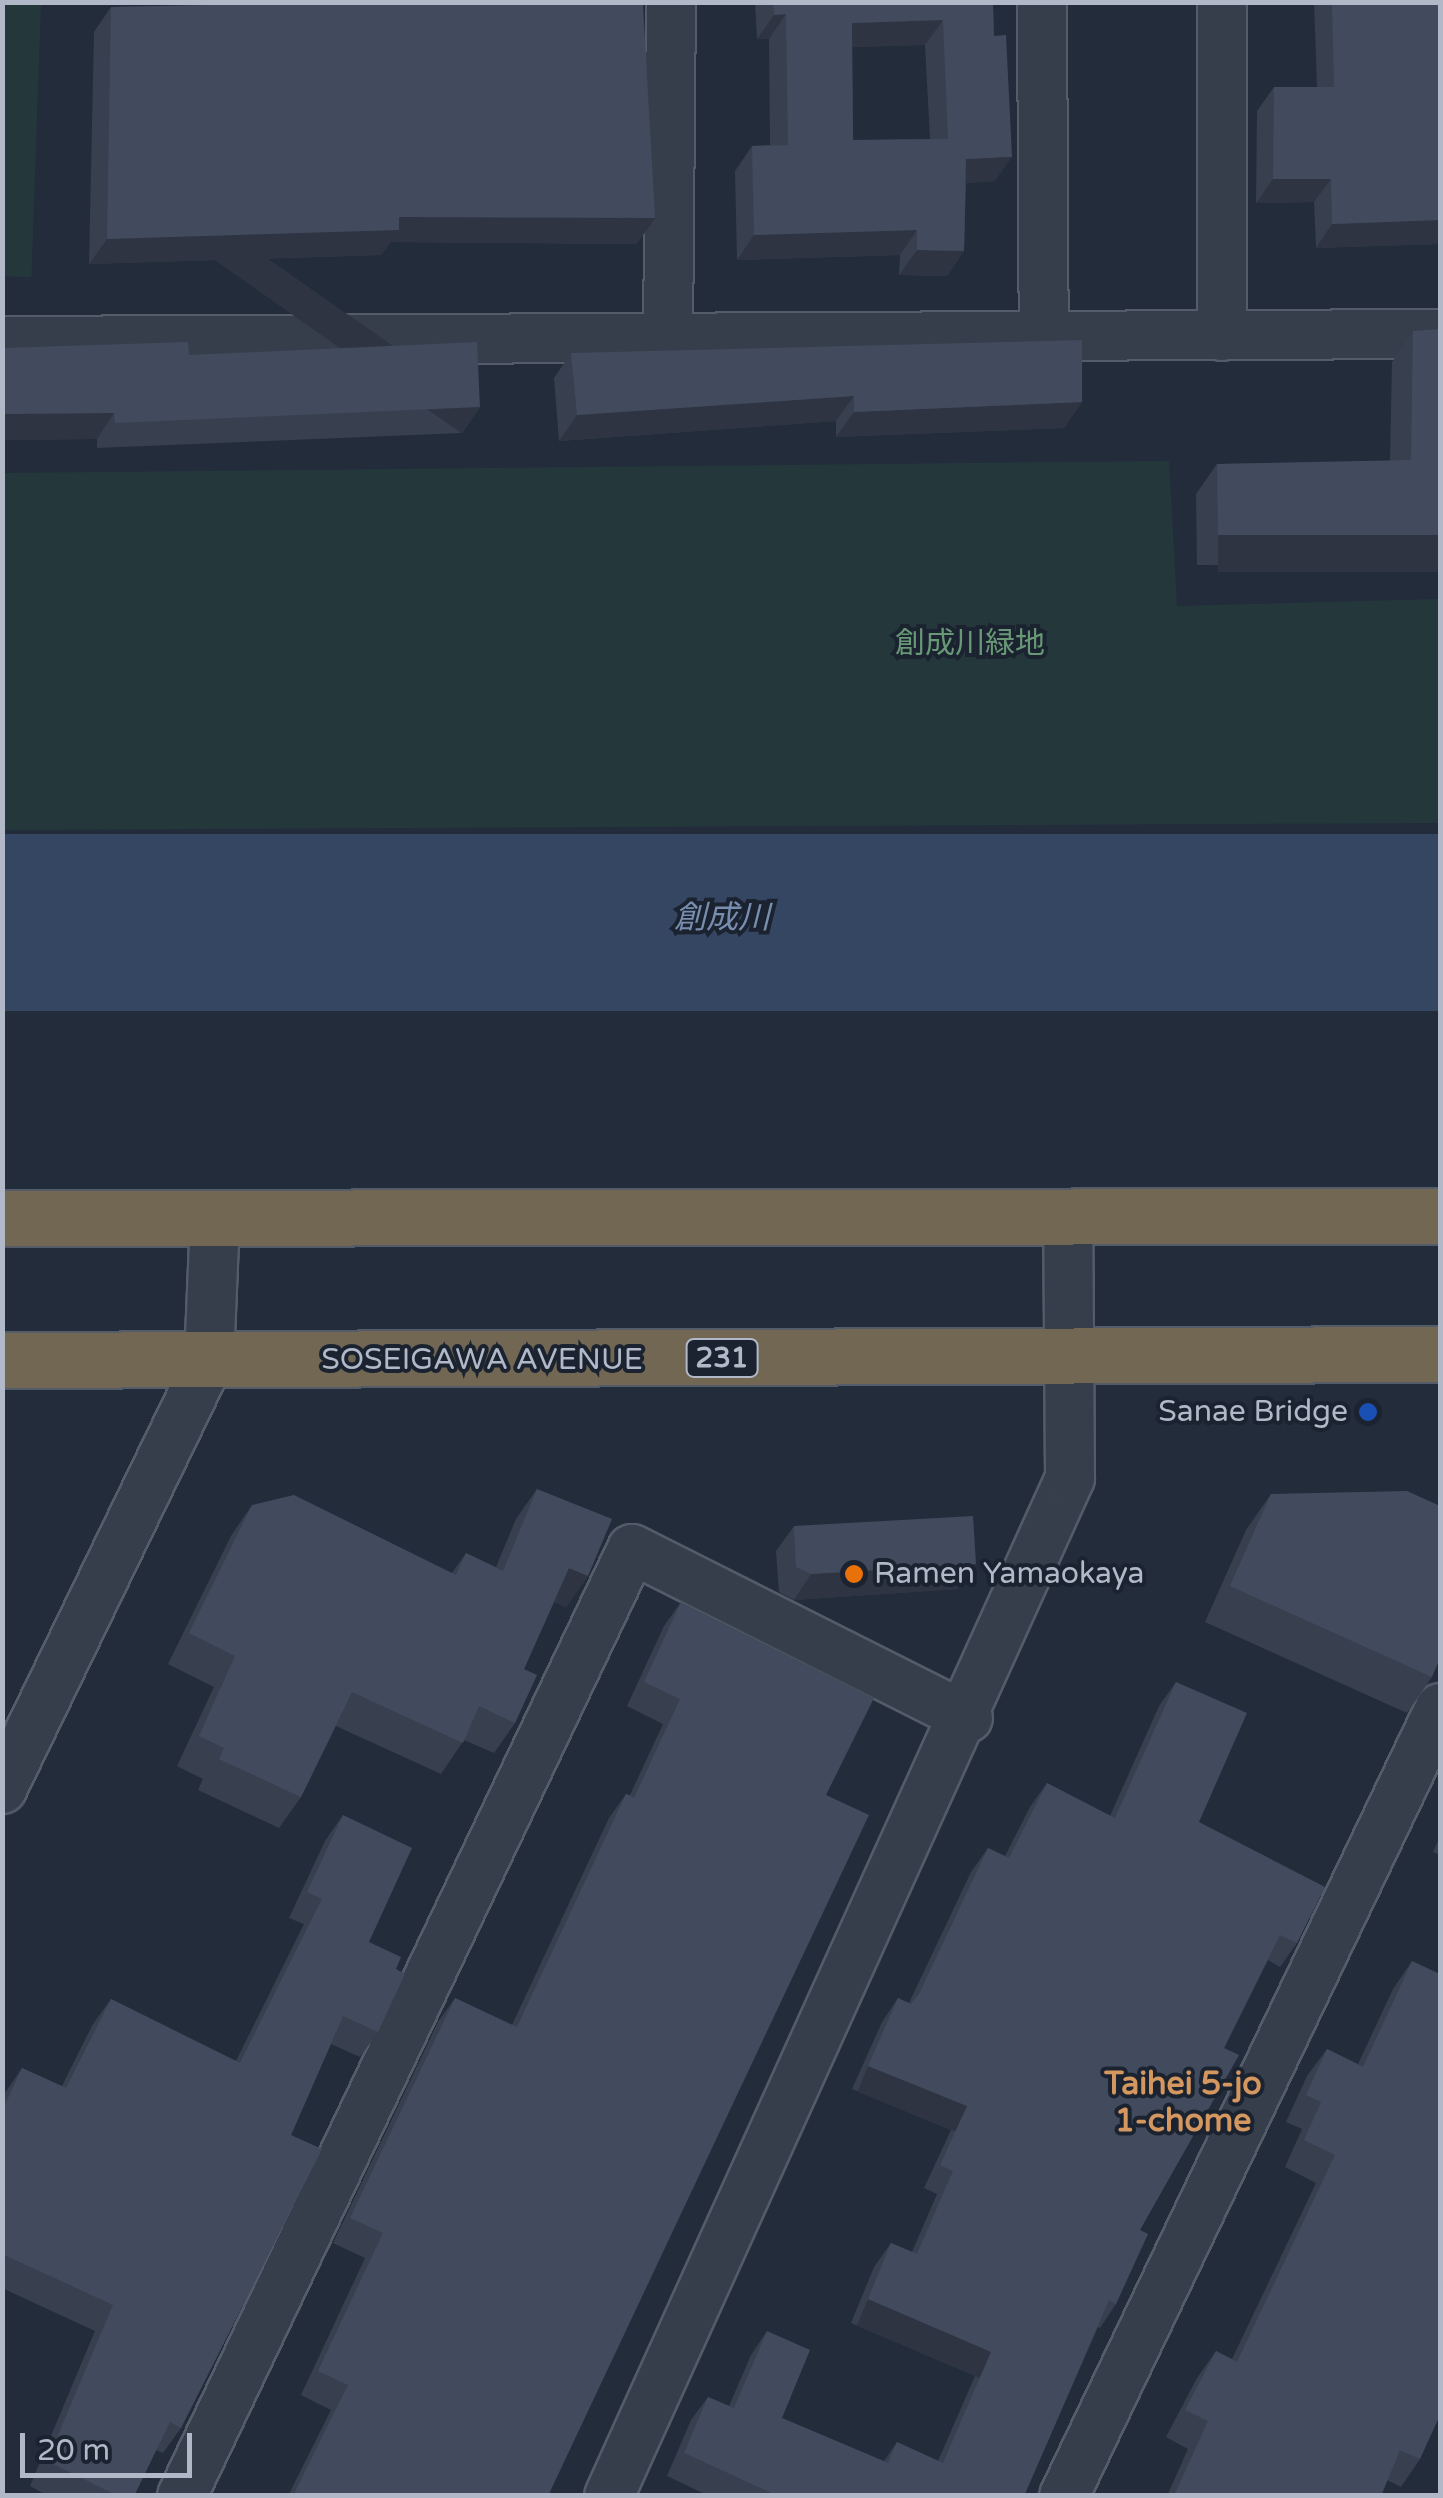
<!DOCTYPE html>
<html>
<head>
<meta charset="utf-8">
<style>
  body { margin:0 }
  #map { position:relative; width:1443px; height:2498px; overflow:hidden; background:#222c3b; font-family:"Varela Round","Noto Sans JP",sans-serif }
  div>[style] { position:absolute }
  .green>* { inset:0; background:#24383c; transform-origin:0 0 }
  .water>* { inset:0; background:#354662; transform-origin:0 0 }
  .roads { filter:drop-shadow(2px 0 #545b69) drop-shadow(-2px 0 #545b69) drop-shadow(0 2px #545b69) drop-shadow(0 -2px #545b69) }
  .street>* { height:48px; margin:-24px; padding:0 24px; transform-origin:24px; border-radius:24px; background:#363e4b }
  .highway>* { height:55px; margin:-27.5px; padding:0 27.5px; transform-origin:27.5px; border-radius:27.5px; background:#716753 }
  .wall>* { inset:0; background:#384050 }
  .shaded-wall>* { inset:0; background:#2e3441; transform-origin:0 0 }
  .building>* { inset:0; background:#414b5d }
  .dots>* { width:28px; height:28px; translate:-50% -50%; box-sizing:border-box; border:5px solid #1b2330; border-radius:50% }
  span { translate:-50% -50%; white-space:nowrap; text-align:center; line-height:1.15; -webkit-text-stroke:8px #1b2330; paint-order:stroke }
  .shield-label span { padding:2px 8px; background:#1b2330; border:2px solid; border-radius:8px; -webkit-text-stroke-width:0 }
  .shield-label { font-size:28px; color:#b1b8c7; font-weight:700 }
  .park-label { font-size:30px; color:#689875 }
  .street-label { font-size:30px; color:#b1b8c7 }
  .poi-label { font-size:30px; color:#b1b8c7 }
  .right { translate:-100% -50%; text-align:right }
  .left { translate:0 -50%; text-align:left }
  .water-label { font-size:32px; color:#798eaf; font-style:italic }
  .neighbourhood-label { font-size:32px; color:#d4975f; font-weight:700 }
  .frame { position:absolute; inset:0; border:5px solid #b1b8c7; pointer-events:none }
  .scale { position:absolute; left:20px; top:2433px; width:172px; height:45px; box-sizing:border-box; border:5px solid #b1b8c7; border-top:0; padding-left:12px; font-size:30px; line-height:35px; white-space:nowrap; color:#b1b8c7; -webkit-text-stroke:8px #1b2330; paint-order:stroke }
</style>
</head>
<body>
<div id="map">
  <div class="green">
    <div style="left:3px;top:2px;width:38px;height:274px;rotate:2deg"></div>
    <div style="clip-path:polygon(1169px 461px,1177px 606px,1440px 599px,1440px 823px,3px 830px,3px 473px)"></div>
  </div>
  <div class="water">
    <div style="left:1440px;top:834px;width:177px;height:1437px;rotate:90deg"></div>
  </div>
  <div class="roads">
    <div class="street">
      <div style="left:1042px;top:2px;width:336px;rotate:89.7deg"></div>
      <div style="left:1222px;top:2px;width:334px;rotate:90deg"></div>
      <div style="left:2px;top:341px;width:1438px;rotate:-0.28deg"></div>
      <div style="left:668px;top:341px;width:339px;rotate:-89.5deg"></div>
      <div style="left:2px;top:1789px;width:475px;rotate:-64.2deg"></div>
      <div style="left:209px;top:1361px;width:143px;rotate:-87.6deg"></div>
      <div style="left:182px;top:2496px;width:1048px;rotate:-64.58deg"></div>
      <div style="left:632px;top:1549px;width:376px;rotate:26.7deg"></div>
      <div style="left:609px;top:2496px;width:1118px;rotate:-65.64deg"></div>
      <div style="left:1070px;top:1478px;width:262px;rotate:-90.4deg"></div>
      <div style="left:1064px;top:2496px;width:873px;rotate:-64.49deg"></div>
    </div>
    <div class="highway">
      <div style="left:2px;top:1218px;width:1438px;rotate:-0.08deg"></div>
      <div style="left:2px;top:1360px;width:1438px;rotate:-0.24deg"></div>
    </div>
  </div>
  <div class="wall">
    <div style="clip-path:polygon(206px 2px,511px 2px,637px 244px,391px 242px,381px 255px,89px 264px,94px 32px,111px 7px,204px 5px)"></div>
    <div style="clip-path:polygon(evenodd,755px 2px,993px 2px,995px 181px,966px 183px,964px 251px,947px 276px,899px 275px,900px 255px,737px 260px,735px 171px,752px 146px,770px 145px,769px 39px,757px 39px,755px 2px,925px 45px,930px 139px,853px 140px,852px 47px,925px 45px)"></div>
    <div style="clip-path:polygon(1314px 2px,1440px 2px,1440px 244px,1316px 248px,1314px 202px,1256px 203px,1257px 111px,1274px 87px,1317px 87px)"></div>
    <div style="clip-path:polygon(1440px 329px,1440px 566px,1197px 565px,1196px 494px,1217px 464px,1390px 461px,1392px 362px,1413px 331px)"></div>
    <div style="clip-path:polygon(2px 348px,189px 355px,480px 407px,462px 433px,97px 448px,97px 439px,2px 440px)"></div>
    <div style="clip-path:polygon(571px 353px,1082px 402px,1064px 428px,836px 437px,836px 421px,559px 441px,554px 378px)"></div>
    <div style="clip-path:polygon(537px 1489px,588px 1576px,566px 1607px,554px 1602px,524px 1669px,515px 1723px,494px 1753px,464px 1740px,441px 1774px,336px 1726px,301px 1797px,279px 1828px,198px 1790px,203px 1779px,177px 1766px,214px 1687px,168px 1664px,231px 1536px,252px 1505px,452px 1573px,466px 1553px,496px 1567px,516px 1519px)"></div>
    <div style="clip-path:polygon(1271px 1494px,1432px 1677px,1407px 1713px,1205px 1622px,1246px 1530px)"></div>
    <div style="clip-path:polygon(794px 1526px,958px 1589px,794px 1600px,779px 1592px,776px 1551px)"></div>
    <div style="clip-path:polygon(681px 1602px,826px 1795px,548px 2496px,288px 2496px,331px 2410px,301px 2395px,365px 2258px,333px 2243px,438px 2022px,455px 1998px,512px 2025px,609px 1818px,626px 1794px,630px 1795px,663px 1724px,627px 1706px,664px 1626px)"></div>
    <div style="clip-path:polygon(1176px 1682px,1199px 1822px,1297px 1943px,1280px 1967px,1268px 1960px,1224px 2048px,1140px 2230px,1116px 2304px,1100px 2328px,1098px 2327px,1024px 2496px,709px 2496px,667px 2476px,691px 2420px,708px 2397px,729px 2406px,751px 2355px,767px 2331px,782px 2418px,884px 2461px,897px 2442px,938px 2461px,975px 2376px,851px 2323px,874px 2267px,891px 2243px,912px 2252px,937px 2194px,924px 2188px,951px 2130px,852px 2089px,882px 2022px,898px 1998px,909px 2003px,971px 1872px,988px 1848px,1005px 1856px,1030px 1807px,1047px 1783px,1110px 1816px,1159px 1706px)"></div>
    <div style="clip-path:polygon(343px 1815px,369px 1942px,396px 1969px,378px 2032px,360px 2057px,331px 2044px,291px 2135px,181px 2428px,163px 2453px,156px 2450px,134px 2496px,48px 2496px,30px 2486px,95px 2331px,2px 2288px,2px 2097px,22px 2068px,62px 2086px,93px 2024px,111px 1999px,236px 2061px,304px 1924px,289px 1918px,325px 1841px)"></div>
    <div style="clip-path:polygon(1440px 1837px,1440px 1855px,1433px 1852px)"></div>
    <div style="clip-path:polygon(1412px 1961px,1420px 2459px,1401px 2487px,1387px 2480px,1381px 2496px,1167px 2496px,1188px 2449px,1166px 2437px,1197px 2378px,1216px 2351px,1232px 2359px,1316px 2183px,1285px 2167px,1302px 2129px,1286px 2122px,1307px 2076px,1327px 2049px,1358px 2064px,1393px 1989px)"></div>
  </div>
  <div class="shaded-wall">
    <div style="clip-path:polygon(786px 14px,769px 39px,757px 39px,774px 15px)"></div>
    <div style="clip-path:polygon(943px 20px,925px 45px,834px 48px,852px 23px)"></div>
    <div style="clip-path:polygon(1012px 157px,995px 181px,949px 184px,966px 159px)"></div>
    <div style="clip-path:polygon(1273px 179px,1331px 179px,1314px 202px,1256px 203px)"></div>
    <div style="clip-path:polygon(399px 217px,655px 218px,637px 244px,391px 242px,381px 255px,89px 264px,107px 239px)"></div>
    <div style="clip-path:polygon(1440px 220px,1440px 244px,1316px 248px,1332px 224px)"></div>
    <div style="clip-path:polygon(917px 230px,900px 255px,737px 260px,754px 235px)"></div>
    <div style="clip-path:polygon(917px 250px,964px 251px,947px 276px,899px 275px)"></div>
    <div style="clip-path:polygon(854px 396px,836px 421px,559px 441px,577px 415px)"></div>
    <div style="clip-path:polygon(1082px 402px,1064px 428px,836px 437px,854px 412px)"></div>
    <div style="left:480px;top:407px;width:32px;height:365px;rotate:125deg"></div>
    <div style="clip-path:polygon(114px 413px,97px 439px,2px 440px,2px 414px)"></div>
    <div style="left:1218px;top:535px;width:222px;height:37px"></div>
    <div style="clip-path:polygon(976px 1564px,958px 1589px,794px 1600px,811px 1574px)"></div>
    <div style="clip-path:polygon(569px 1568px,588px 1576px,566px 1607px,548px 1599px)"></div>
    <div style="left:868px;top:2066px;width:107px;height:28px;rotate:22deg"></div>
    <div style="left:868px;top:2299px;width:134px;height:29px;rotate:23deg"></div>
  </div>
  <div class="building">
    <div style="clip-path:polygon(218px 2px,511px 2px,643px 5px,655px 218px,399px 217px,399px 230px,107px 239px,111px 7px,218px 5px)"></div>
    <div style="clip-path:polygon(evenodd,773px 2px,993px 2px,994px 36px,1006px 35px,1012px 157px,966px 159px,964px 251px,917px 250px,917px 230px,754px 235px,752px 146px,788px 145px,786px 14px,774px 15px,773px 2px,943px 20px,948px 139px,853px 140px,852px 23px,943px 20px)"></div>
    <div style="clip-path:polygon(1332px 2px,1440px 2px,1440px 220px,1332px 224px,1331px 179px,1273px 179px,1274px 87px,1334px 87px)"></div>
    <div style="clip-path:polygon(1440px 329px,1440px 535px,1218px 535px,1217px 464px,1411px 460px,1413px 331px)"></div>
    <div style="clip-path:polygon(1082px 340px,1082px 402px,854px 412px,854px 396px,577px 415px,571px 353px)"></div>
    <div style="clip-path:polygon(188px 342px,189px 355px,477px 342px,480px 407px,115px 423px,114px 413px,2px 414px,2px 348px)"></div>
    <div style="clip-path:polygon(537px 1489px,612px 1519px,588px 1576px,569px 1568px,524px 1669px,537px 1675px,515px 1723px,479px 1706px,463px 1743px,352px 1692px,301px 1797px,219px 1759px,224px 1748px,199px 1736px,235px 1656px,189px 1633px,252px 1505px,294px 1495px,456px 1575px,466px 1553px,503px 1571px)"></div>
    <div style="clip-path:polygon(1407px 1491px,1440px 1506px,1440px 1658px,1432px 1677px,1230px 1586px,1271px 1494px)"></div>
    <div style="clip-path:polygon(973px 1516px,976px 1564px,811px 1574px,796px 1567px,794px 1526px)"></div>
    <div style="clip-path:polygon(681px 1602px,874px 1698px,826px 1795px,869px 1815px,548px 2496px,293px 2496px,348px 2385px,318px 2371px,383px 2233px,350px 2218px,455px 1998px,517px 2027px,626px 1794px,634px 1798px,680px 1699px,644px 1682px)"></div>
    <div style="clip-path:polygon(1176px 1682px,1247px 1713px,1199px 1822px,1325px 1887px,1297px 1943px,1280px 1935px,1224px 2048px,1239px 2055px,1140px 2230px,1148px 2234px,1116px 2304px,1109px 2300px,1024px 2496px,778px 2496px,684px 2453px,708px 2397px,734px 2408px,767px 2331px,810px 2350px,782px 2418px,888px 2463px,897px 2442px,943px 2463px,991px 2352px,868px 2299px,891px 2243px,917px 2254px,953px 2171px,940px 2165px,967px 2106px,868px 2066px,898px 1998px,911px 2004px,919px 1994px,988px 1848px,1009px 1858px,1047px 1783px,1115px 1818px)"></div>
    <div style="clip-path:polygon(343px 1815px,412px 1848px,369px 1942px,401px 1957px,396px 1969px,405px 1974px,378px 2032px,343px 2016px,291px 2135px,322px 2149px,181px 2428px,170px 2422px,134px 2496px,118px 2496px,47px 2461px,113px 2305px,2px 2254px,2px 2111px,22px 2068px,66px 2088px,111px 1999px,240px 2063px,322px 1899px,307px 1892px)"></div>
    <div style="clip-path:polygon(1412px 1961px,1440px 1974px,1440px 2415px,1420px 2459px,1400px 2450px,1381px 2496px,1174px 2496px,1208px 2421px,1185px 2410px,1216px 2351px,1237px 2362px,1335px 2155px,1304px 2140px,1321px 2102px,1306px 2095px,1327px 2049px,1363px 2067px)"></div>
  </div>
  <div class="dots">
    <div style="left:1368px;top:1412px;background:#1a4fb4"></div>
    <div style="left:854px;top:1574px;background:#e8710a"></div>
  </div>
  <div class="shield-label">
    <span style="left:722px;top:1358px">231</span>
  </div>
  <div class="park-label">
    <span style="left:970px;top:644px">創成川緑地</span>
  </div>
  <div class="street-label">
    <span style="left:482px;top:1360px">SOSEIGAWA AVENUE</span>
  </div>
  <div class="poi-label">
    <span class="right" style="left:1348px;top:1412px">Sanae Bridge</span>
    <span class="left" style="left:874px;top:1574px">Ramen Yamaokaya</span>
  </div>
  <div class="water-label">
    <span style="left:722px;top:918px">創成川</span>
  </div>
  <div class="neighbourhood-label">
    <span style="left:1183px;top:2103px">Taihei 5-jo<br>1-chome</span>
  </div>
  <div class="frame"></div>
  <div class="scale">20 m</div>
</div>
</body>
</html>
